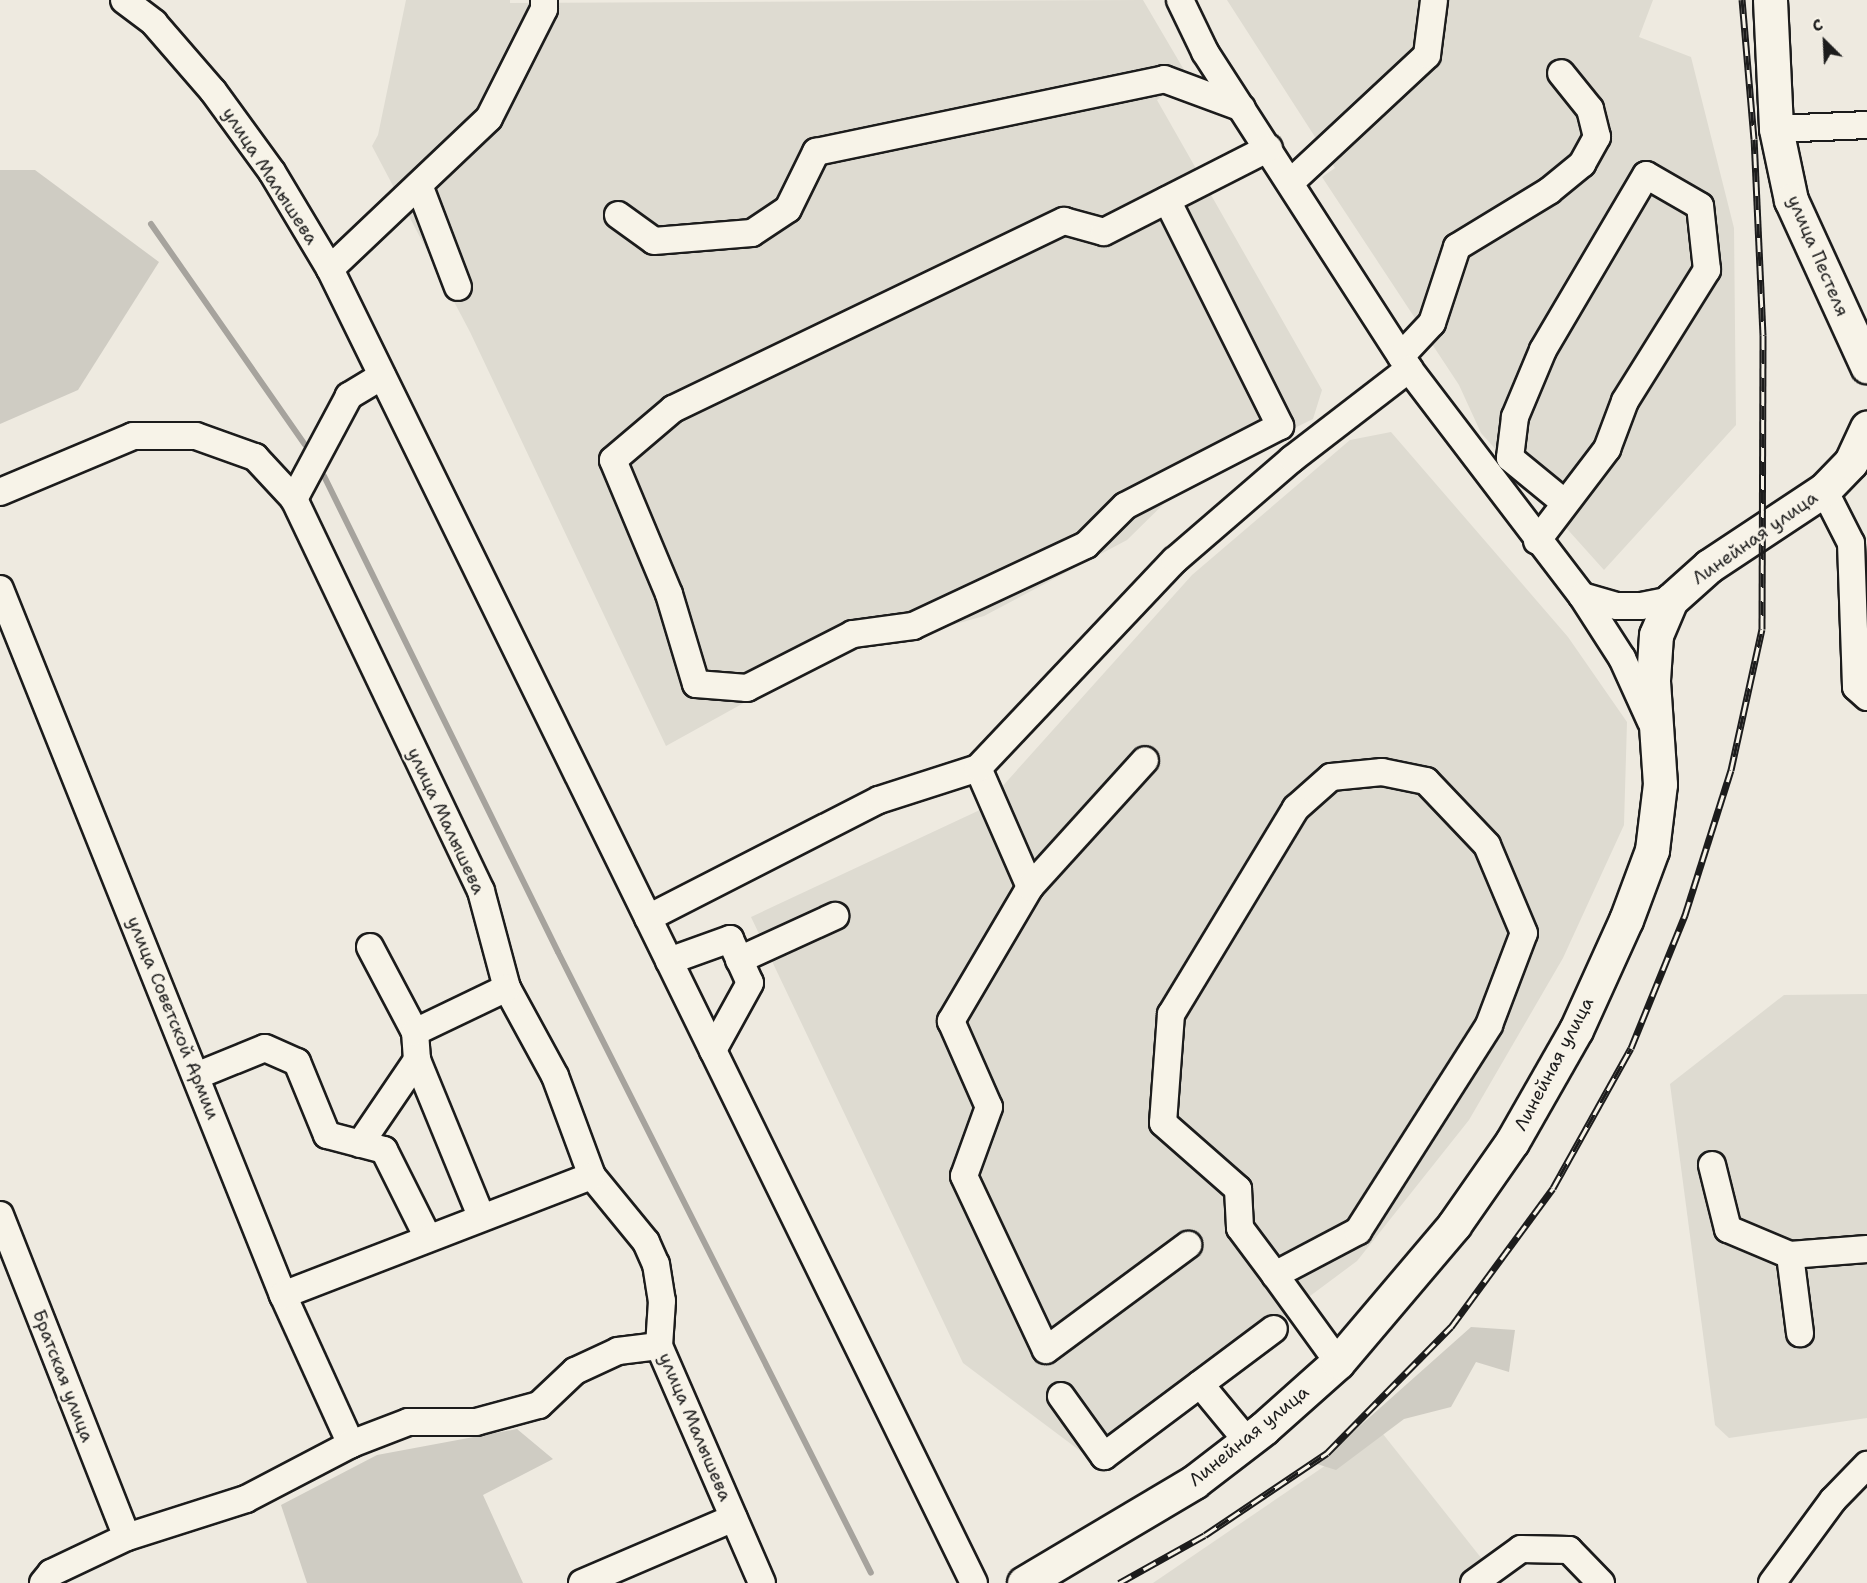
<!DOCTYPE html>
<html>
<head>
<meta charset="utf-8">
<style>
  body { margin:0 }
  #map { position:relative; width:1867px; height:1583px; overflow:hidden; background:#eeeae0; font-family:"Shantell Sans",sans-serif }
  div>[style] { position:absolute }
  .built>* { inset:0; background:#dedbd1 }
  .green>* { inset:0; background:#cfccc3 }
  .stream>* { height:6px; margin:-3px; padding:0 3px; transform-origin:3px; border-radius:3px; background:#a6a39d }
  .roads { filter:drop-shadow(2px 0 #1c1c1c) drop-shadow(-2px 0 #1c1c1c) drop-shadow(0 2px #1c1c1c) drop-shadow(0 -2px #1c1c1c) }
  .minor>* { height:26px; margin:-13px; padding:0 13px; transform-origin:13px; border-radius:13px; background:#f7f3e8 }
  .major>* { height:33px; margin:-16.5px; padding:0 16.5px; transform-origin:16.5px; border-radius:16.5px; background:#f7f3e8 }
  .rail>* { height:7px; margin-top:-3.5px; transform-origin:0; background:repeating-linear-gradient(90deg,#f7f3e8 0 14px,#1c1c1c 0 28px); box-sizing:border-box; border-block:2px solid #1c1c1c }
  span { translate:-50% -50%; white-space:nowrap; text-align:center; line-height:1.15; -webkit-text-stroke:4.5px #f7f3e8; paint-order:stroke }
  .street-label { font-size:18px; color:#1c1c1c }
  .north { position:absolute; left:1795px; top:12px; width:60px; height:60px; -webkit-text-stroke:4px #f7f3e8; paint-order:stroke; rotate:336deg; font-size:16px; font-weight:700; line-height:24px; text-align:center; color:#1c1c1c }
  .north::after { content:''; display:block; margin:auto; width:21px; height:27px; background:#1c1c1c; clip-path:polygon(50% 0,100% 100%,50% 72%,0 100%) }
</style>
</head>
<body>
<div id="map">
  <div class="built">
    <div style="clip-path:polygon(406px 0,510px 0,510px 3px,1143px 0,1187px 75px,1157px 100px,1322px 390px,1313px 419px,1188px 480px,1127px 540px,984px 616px,913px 636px,854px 642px,666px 746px,470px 332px,372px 146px,378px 135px)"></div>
    <div style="clip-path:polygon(1227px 0,1653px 0,1639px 37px,1691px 57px,1734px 228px,1736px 425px,1604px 570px,1481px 433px,1459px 385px,1322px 177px,1335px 168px)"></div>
    <div style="clip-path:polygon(1391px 432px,1568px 637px,1627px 722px,1624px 825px,1563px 958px,1469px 1120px,1357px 1261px,1091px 1459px,963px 1363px,751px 917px,982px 809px,1192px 575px,1350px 440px)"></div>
    <div style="clip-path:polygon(1867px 994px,1867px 1418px,1729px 1438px,1715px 1425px,1670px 1084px,1784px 995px)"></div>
    <div style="clip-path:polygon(1379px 1429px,1501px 1583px,1153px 1583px)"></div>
  </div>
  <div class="green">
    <div style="clip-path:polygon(0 170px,35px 170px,159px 262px,78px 390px,0 424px)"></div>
    <div style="clip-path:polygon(1471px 1327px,1515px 1330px,1509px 1372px,1476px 1362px,1451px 1407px,1404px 1419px,1336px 1470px,1317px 1464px)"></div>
    <div style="clip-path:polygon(517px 1429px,553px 1459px,483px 1495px,523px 1583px,307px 1583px,281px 1505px,377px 1455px)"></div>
  </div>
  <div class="stream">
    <div style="left:151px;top:224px;width:269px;rotate:55.1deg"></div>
    <div style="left:324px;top:476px;width:530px;rotate:63.82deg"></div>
    <div style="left:558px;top:952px;width:695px;rotate:63.25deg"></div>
  </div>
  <div class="roads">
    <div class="minor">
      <div style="left:124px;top:0;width:38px;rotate:37deg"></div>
      <div style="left:154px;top:23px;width:90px;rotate:49.1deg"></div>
      <div style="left:213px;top:91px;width:100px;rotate:53.9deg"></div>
      <div style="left:272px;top:172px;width:113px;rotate:59.1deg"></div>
      <div style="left:330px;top:269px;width:1463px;rotate:63.89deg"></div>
      <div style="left:1180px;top:0;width:58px;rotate:64.3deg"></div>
      <div style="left:1205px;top:52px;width:377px;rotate:57.2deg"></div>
      <div style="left:1409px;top:369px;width:285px;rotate:52.7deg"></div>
      <div style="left:1582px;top:596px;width:74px;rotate:57.2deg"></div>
      <div style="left:1622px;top:658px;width:70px;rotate:65.6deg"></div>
      <div style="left:1776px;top:129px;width:91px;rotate:-2.5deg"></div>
      <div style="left:1291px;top:182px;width:186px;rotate:-43deg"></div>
      <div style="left:1427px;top:55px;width:55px;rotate:-82.7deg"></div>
      <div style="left:419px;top:185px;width:109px;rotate:69.1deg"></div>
      <div style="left:1167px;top:200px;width:253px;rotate:63.4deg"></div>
      <div style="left:1280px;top:426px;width:174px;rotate:152.7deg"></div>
      <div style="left:1125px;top:506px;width:55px;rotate:135deg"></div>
      <div style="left:1086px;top:545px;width:191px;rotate:154.9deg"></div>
      <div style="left:913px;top:626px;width:61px;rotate:172.4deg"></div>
      <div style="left:853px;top:634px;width:119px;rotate:153deg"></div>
      <div style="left:747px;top:688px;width:51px;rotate:-175.5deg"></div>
      <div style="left:696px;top:684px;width:94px;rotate:-106.7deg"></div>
      <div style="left:669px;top:594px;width:145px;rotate:-112.7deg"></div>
      <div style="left:613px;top:460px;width:79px;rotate:-40.4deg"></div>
      <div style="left:673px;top:409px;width:434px;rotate:-25.7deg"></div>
      <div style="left:1064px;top:221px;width:41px;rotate:15.4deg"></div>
      <div style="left:1104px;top:232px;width:185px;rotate:-27deg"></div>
      <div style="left:618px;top:215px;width:44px;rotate:35.8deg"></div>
      <div style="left:654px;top:241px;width:98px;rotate:-4.7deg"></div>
      <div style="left:752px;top:233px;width:43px;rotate:-33.7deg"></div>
      <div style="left:788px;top:209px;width:64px;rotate:-63.8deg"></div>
      <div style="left:816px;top:152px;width:356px;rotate:-11.8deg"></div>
      <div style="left:1164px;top:79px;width:83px;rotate:20.4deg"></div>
      <div style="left:330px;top:269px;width:219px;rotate:-43.5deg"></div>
      <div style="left:489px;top:118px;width:122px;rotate:-63.2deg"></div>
      <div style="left:544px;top:9px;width:9px;rotate:-90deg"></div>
      <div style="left:1401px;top:356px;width:45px;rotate:-46.8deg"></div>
      <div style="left:1432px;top:323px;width:80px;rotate:-71.8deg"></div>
      <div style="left:1457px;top:247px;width:108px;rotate:-31.3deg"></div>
      <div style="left:1549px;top:191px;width:43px;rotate:-39.3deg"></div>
      <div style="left:1582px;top:164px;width:31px;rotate:-61deg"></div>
      <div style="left:1597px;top:137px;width:29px;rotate:-104deg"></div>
      <div style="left:1590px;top:109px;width:46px;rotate:-128.9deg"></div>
      <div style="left:382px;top:376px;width:39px;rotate:149deg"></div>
      <div style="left:349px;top:396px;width:117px;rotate:118.1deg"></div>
      <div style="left:294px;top:499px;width:434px;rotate:64.5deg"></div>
      <div style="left:481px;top:891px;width:100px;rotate:75deg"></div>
      <div style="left:507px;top:988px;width:100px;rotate:61.4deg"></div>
      <div style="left:555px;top:1076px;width:107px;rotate:69.7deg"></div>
      <div style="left:592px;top:1176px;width:85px;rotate:50.7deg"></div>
      <div style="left:646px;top:1242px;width:24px;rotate:66deg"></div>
      <div style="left:656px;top:1264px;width:37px;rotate:81deg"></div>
      <div style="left:662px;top:1301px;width:45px;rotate:93.8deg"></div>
      <div style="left:659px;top:1346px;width:258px;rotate:66.5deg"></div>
      <div style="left:1839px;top:480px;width:18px;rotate:146deg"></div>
      <div style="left:1824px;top:490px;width:59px;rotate:63deg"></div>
      <div style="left:1851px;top:543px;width:144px;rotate:88deg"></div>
      <div style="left:1856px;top:687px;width:15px;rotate:42deg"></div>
      <div style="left:0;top:492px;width:144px;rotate:-22.8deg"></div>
      <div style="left:133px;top:436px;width:63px"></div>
      <div style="left:196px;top:436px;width:63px;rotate:19.6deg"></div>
      <div style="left:255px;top:457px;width:57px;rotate:47.1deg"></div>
      <div style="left:1537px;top:541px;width:116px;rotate:-52.7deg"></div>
      <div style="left:1607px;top:449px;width:51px;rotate:-69.4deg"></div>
      <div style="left:1625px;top:401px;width:155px;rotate:-58deg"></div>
      <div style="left:1707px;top:270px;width:64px;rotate:-96.2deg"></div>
      <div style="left:1700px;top:206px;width:62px;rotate:-150.1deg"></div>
      <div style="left:1646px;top:175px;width:203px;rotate:120.5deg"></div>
      <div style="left:1543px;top:350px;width:73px;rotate:112.7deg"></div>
      <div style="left:1515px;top:417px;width:41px;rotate:97deg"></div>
      <div style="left:1510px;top:458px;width:71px;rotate:39.3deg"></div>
      <div style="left:0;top:589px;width:761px;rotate:68.16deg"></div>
      <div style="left:283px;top:1295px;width:164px;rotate:65.5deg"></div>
      <div style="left:1582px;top:596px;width:36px;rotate:16deg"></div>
      <div style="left:1617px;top:606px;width:24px"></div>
      <div style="left:1641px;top:606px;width:31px;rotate:-11deg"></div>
      <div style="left:978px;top:768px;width:130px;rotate:66.4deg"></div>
      <div style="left:1030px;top:887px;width:156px;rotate:120.5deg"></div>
      <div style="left:951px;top:1021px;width:94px;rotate:66.2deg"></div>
      <div style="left:989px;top:1107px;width:73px;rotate:109.9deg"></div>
      <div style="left:964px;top:1176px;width:192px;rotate:64.8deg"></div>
      <div style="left:1046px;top:1350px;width:177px;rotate:-36.5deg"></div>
      <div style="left:1030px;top:887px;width:171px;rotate:-47.8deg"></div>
      <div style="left:648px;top:918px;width:259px;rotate:-27.1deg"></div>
      <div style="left:879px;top:800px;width:104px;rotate:-17.9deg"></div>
      <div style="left:978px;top:768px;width:286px;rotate:-46.6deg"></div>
      <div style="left:1175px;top:560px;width:155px;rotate:-40.8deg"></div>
      <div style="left:1292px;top:459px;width:148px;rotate:-37.6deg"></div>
      <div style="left:370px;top:947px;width:96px;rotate:62.1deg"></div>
      <div style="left:739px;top:960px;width:106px;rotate:-24.6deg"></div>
      <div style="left:669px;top:961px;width:65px;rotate:-19.8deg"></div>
      <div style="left:730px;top:939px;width:48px;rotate:65.6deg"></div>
      <div style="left:750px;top:983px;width:77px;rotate:118.9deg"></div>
      <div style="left:417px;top:1060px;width:169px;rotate:67.7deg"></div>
      <div style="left:196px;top:1076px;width:74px;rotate:-22.1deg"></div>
      <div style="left:265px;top:1048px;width:35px;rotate:24deg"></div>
      <div style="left:297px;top:1062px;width:79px;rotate:67.7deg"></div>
      <div style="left:327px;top:1135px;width:59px;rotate:14.7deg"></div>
      <div style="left:384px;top:1150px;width:96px;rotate:63.4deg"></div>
      <div style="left:360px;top:1144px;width:102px;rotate:-55.8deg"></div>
      <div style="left:417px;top:1060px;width:28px;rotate:-94deg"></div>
      <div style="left:415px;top:1032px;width:102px;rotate:-25.6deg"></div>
      <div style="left:1712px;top:1165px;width:66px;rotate:76deg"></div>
      <div style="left:1728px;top:1229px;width:67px;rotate:22.8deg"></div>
      <div style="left:1790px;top:1255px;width:77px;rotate:-4.5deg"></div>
      <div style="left:0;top:1215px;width:346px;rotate:68.5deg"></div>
      <div style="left:1790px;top:1255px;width:79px;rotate:82.7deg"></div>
      <div style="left:1275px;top:1275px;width:94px;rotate:-27.9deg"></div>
      <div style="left:1358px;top:1231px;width:244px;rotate:-57.5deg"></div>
      <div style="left:1489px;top:1025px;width:98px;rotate:-69.2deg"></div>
      <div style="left:1524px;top:933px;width:95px;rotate:-112.8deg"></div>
      <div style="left:1487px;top:845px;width:88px;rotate:-133.6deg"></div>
      <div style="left:1426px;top:781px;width:45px;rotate:-168.4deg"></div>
      <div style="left:1382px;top:772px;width:51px;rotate:174.4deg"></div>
      <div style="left:1331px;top:777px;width:47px;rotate:138.5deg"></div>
      <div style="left:1296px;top:808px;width:241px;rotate:121.2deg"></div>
      <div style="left:1171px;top:1014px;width:109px;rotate:94.2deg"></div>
      <div style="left:1163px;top:1123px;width:100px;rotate:41.3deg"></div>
      <div style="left:1238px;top:1189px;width:39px;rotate:87deg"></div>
      <div style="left:1240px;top:1228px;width:59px;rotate:53.3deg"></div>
      <div style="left:1275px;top:1275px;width:107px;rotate:54.1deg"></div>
      <div style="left:283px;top:1295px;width:331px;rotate:-21.1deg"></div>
      <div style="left:1200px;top:1384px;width:74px;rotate:50.5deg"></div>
      <div style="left:1061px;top:1396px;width:74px;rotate:54.4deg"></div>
      <div style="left:1104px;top:1456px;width:212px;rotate:-36.8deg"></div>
      <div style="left:43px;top:1583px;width:13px;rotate:-51deg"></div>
      <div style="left:51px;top:1573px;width:84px;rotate:-25.3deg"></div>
      <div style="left:127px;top:1537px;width:125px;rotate:-17.7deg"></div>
      <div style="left:246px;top:1499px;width:119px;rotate:-27.6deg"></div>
      <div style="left:351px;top:1444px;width:61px;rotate:-21.1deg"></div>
      <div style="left:408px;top:1422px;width:68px"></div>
      <div style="left:476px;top:1422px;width:65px;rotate:-15.1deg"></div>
      <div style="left:539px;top:1405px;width:50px;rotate:-43.4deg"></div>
      <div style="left:575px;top:1371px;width:47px;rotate:-24.9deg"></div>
      <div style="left:618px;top:1351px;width:41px;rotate:-7deg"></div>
      <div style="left:582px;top:1583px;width:165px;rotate:-23.2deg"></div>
      <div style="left:1474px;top:1583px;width:58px;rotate:-35.9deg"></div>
      <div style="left:1521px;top:1549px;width:48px;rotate:1.2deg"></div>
      <div style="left:1569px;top:1550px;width:46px;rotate:45.9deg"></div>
      <div style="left:1772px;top:1583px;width:103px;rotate:-53.7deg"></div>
      <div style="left:1833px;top:1500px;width:49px;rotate:-45.8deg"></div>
    </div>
    <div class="major">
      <div style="left:1770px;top:0;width:129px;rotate:87.3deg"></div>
      <div style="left:1776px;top:129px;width:73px;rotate:78.1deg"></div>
      <div style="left:1791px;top:200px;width:183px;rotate:65.4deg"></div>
      <div style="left:1024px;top:1583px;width:198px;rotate:-30.7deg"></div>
      <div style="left:1194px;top:1482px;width:88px;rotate:-37.6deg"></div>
      <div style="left:1264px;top:1428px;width:99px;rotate:-41.7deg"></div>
      <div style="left:1338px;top:1362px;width:180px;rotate:-49.7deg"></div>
      <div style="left:1454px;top:1225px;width:101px;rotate:-55.1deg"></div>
      <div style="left:1512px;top:1142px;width:129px;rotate:-60.3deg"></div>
      <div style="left:1576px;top:1030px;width:121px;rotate:-65.6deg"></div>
      <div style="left:1626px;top:920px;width:75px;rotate:-69.6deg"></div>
      <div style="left:1652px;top:850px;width:66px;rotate:-83.1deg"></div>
      <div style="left:1660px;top:784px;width:104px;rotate:-93.9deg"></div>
      <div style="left:1653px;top:680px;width:45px;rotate:-86.2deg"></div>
      <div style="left:1656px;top:635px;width:38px;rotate:-67deg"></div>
      <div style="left:1671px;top:600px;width:51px;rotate:-41.8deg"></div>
      <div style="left:1709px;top:566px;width:138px;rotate:-33.5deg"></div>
      <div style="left:1824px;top:490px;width:39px;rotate:-46deg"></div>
      <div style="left:1851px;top:462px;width:38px;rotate:-65deg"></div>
    </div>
  </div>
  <div class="rail">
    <div style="left:1119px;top:1583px;width:98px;rotate:-29.2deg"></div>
    <div style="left:1205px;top:1535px;width:147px;rotate:-33.9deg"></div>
    <div style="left:1327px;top:1453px;width:177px;rotate:-45.5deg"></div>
    <div style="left:1451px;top:1327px;width:172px;rotate:-53.7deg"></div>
    <div style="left:1553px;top:1188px;width:160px;rotate:-60.9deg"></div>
    <div style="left:1631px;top:1048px;width:144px;rotate:-67.9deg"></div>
    <div style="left:1685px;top:915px;width:152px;rotate:-72.4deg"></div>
    <div style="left:1731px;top:770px;width:144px;rotate:-77.6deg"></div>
    <div style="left:1762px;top:629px;width:294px;rotate:-89.8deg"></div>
    <div style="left:1763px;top:335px;width:196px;rotate:-92.6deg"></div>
    <div style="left:1754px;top:139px;width:140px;rotate:-94.9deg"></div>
  </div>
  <div class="street-label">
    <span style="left:270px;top:176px;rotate:57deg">улица Малышева</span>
    <span style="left:1818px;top:256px;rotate:67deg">улица Пестеля</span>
    <span style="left:1755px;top:538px;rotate:-35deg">Линейная улица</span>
    <span style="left:446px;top:821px;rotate:65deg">улица Малышева</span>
    <span style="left:173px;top:1018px;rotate:68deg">улица Советской Армии</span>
    <span style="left:1554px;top:1064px;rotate:-62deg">Линейная улица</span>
    <span style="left:63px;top:1376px;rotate:69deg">Братская улица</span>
    <span style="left:695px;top:1427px;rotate:67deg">улица Малышева</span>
    <span style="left:1249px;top:1436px;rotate:-39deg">Линейная улица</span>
  </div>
  <div class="north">С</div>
</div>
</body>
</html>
